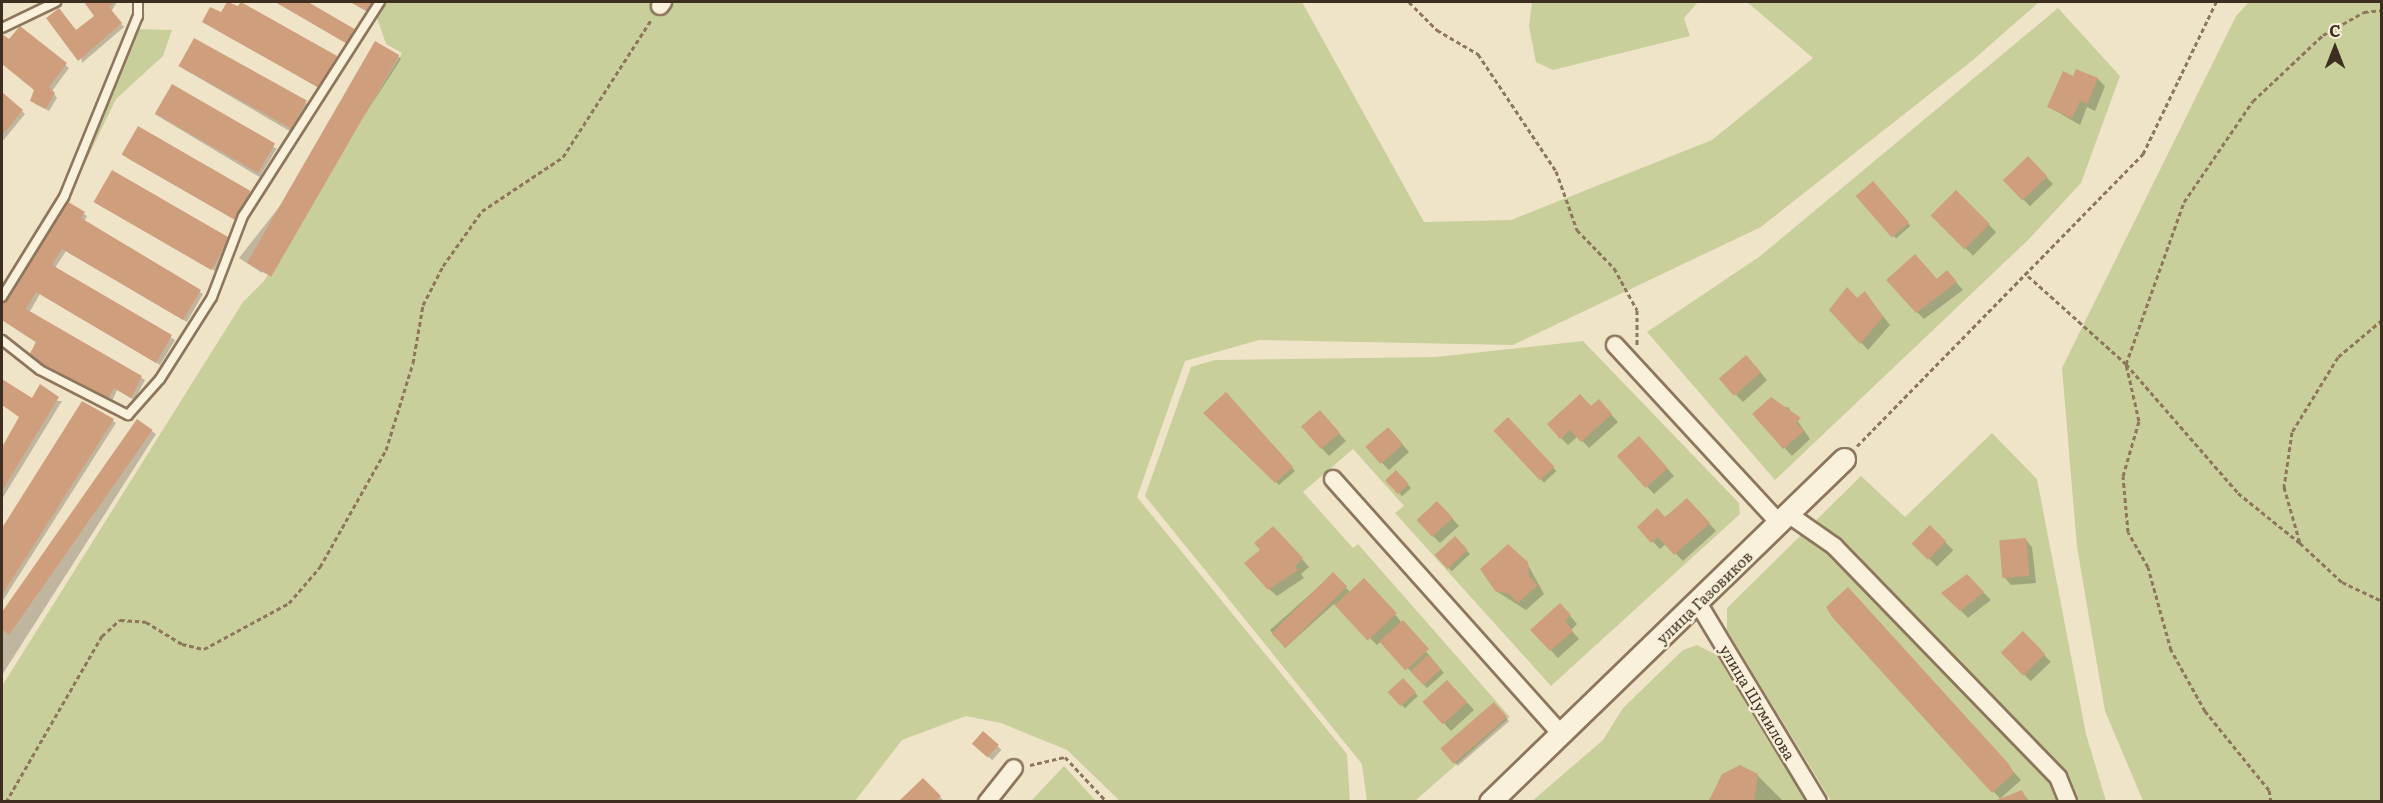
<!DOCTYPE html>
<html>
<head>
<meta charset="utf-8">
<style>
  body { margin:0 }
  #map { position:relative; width:2383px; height:803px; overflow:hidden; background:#f0e4c8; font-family:Literata,serif }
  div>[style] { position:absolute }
  .green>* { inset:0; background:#c9cf9b }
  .shadow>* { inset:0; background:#0003; transform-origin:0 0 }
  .building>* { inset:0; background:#cf9f7d; transform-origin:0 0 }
  .path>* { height:3px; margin-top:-1.5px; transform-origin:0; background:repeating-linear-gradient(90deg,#8d765c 0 4.5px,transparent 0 7.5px) }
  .roads { filter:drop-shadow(2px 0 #8d765c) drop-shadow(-2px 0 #8d765c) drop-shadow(0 2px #8d765c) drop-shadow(0 -2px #8d765c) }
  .service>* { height:8px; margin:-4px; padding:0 4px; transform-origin:4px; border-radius:4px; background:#faf1dc }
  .minor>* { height:16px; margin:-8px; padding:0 8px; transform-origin:8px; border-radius:8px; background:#faf1dc }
  .tertiary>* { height:21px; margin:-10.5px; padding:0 10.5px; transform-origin:10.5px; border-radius:10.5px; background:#faf1dc }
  span { translate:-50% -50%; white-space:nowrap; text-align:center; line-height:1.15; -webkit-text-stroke:5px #f7eed8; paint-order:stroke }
  .street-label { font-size:15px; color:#3d2e20 }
  .frame { position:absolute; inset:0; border:3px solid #3d2e20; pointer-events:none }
  .north { position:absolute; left:2305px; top:18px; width:60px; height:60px; -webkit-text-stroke:4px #f7eed8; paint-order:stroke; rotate:0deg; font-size:16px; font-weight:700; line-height:24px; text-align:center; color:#3d2e20 }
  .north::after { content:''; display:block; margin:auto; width:21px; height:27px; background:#3d2e20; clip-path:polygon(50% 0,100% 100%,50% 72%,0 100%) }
</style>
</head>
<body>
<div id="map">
  <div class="green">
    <div style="clip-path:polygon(382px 2px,1302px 2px,1424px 222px,1511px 220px,1712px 140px,1813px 58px,1747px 2px,2039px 2px,1973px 60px,1761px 227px,1513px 345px,1259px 340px,1185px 361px,1137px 497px,1347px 754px,1350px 801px,1120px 801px,1067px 750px,1001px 723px,966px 716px,902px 740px,855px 801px,2px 801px,2px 686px,243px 302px,264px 281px,402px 53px,386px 44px,375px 12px)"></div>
    <div style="clip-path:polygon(1532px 2px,1698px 2px,1684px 18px,1690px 36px,1553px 70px,1536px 62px,1529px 26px)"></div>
    <div style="clip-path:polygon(2249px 2px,2381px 2px,2381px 801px,2143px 801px,2105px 711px,2077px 547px,2062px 368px,2236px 16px)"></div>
    <div style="clip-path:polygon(2058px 8px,2120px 76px,2081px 183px,2028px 240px,1775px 480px,1647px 332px,1759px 257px)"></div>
    <div style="clip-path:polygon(137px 29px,172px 30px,163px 56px,116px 99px,73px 188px)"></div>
    <div style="clip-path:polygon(1583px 341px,1739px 503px,1740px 514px,1551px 686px,1395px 513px,1404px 506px,1353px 449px,1303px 492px,1353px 548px,1358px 544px,1510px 717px,1415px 801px,1367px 802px,1362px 764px,1145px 496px,1191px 367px,1215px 360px,1436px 357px)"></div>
    <div style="clip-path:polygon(1992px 433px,2037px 479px,2086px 734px,2106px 801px,1831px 801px,1727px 630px,1727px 608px,1861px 476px,1905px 517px)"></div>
    <div style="clip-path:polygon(1697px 645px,1717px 655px,1807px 801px,1531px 802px,1603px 740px,1623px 708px,1683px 650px)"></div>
    <div style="clip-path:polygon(1064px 766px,1096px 801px,1031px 801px)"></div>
  </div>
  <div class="shadow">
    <div style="clip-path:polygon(86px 2px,117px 2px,111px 12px,124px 27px,82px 63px,77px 32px,96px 16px)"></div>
    <div style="clip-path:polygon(228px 2px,336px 57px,339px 60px,323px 90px,204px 22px,222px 14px)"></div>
    <div style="clip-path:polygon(350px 2px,379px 2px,371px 14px)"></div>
    <div style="clip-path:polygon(20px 28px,69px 68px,52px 91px,57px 98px,49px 111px,35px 104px,36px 90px,2px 63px,2px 36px,9px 41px)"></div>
    <div style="clip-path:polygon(398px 56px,401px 59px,262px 273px,239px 258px)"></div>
    <div style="clip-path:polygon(177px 65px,305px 102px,308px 105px,293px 133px)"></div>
    <div style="clip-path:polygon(2074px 78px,2098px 79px,2105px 86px,2095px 111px,2087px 107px,2080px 125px,2049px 107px)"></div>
    <div style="left:172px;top:86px;width:122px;height:33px;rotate:31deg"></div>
    <div style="clip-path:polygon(2px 94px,25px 114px,2px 142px)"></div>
    <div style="clip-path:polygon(139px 128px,250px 193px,254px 196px,239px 222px,127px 158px)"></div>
    <div style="left:2028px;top:158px;width:36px;height:32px;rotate:46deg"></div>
    <div style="left:1873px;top:183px;width:57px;height:19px;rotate:49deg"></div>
    <div style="left:1956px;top:192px;width:57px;height:33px;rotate:45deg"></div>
    <div style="clip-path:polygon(66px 202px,87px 216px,84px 222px,203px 294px,187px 322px,66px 251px,55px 268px,175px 340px,160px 365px,40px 294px,29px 313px,145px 380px,134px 400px,117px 390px,112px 401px,33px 360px,37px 343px,2px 320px,2px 305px)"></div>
    <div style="clip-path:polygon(99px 205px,229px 238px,232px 242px,215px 271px)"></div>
    <div style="clip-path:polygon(1947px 272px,1963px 290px,1924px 319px,1917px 312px)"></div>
    <div style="clip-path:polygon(1847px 289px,1857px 300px,1865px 293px,1890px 325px,1868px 350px,1831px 310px)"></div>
    <div style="clip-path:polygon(1753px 364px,1767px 380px,1743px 402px,1736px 395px)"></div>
    <div style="clip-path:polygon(2px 380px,32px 400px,62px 401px,2px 499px,2px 449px,21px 418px,2px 403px)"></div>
    <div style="clip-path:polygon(1226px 394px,1295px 471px,1279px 485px,1206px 413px)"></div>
    <div style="clip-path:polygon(83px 403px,116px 423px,2px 602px,2px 532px)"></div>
    <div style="clip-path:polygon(1788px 407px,1810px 439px,1792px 456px,1754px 414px)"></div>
    <div style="clip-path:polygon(1592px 408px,1606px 409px,1618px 422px,1589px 448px,1578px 436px,1568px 445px,1561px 438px)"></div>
    <div style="left:1508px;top:419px;width:71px;height:17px;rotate:47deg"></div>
    <div style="clip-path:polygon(1327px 420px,1346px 441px,1329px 456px,1303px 428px)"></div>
    <div style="clip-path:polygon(137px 421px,156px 434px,2px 675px,2px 633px)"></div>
    <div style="clip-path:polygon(1395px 436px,1409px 452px,1389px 470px,1367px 447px)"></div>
    <div style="clip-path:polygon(1647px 445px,1674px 476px,1654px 494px,1619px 457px)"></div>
    <div style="left:1396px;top:472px;width:22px;height:12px;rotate:47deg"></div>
    <div style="clip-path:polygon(1694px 507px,1716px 531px,1683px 561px,1666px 544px,1660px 549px,1639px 527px)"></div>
    <div style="clip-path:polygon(1445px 510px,1459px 526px,1440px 543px,1433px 536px)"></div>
    <div style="left:1930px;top:527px;width:33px;height:23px;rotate:45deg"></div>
    <div style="clip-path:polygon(1281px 535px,1309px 567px,1301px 574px,1304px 578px,1277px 596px,1269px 589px)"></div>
    <div style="left:1455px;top:538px;width:22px;height:25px;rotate:47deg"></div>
    <div style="clip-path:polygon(2025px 539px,2032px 547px,2036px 583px,2011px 585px,2004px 577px)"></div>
    <div style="clip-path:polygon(1527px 563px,1544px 594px,1526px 610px,1496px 591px)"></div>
    <div style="clip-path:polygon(1333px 574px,1350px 592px,1372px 587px,1444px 673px,1427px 688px,1381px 641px,1377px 645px,1334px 604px,1285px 648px,1270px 630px)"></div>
    <div style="clip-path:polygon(1967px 576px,1991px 600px,1968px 618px,1944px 593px)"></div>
    <div style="left:1849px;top:589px;width:257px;height:28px;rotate:48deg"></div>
    <div style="clip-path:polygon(1567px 612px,1577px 624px,1571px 630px,1579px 639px,1558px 658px,1532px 630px)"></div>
    <div style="left:2023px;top:633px;width:40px;height:28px;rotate:46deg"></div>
    <div style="left:1403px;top:680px;width:22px;height:18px;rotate:47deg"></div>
    <div style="clip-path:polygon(1455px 689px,1474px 710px,1451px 731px,1444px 723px)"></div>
    <div style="left:1494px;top:704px;width:23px;height:68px;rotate:49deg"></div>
    <div style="left:983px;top:733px;width:25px;height:14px;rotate:42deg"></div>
    <div style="clip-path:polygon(1754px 772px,1784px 802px,1708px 802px,1723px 776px)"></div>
    <div style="clip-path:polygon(923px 780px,945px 802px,902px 802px)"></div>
    <div style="clip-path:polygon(2022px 792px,2030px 802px,1998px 802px)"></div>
  </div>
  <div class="building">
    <div style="clip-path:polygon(84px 2px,115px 2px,109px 7px,122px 23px,78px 61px,46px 18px,59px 8px,76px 30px,94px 16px)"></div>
    <div style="clip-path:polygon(227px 2px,238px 6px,241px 2px,337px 56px,319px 88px,202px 22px,210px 7px,221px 12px)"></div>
    <div style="clip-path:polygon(275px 2px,308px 2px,358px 31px,349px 45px)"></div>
    <div style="clip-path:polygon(350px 2px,374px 2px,368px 11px)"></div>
    <div style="clip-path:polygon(20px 26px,67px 63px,49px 87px,55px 93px,46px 109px,30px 101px,34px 90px,2px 64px,2px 34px,9px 39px)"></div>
    <div style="left:194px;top:38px;width:129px;height:32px;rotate:29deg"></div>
    <div style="left:375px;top:41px;width:28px;height:256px;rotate:30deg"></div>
    <div style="clip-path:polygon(2076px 69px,2098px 78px,2087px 104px,2080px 101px,2072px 118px,2047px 107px,2063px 71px,2073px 76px)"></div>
    <div style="left:172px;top:84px;width:119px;height:34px;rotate:30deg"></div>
    <div style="clip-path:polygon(2px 92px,23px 110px,2px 135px)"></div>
    <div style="left:138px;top:126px;width:130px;height:33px;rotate:30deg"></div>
    <div style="left:2028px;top:156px;width:28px;height:35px;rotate:46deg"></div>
    <div style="left:112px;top:170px;width:136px;height:37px;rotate:30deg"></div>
    <div style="left:1873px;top:181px;width:55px;height:23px;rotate:49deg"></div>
    <div style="left:1956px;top:190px;width:48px;height:36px;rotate:45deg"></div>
    <div style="clip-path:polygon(65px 200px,85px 212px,81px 218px,201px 290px,183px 320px,62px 249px,52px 265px,172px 335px,156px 363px,36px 292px,26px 309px,142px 376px,131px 398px,114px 388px,108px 399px,28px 357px,36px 342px,2px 320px,2px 302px)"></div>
    <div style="clip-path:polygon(1915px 254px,1937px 279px,1947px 270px,1957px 282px,1916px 313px,1886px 280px)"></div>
    <div style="clip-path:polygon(1847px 287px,1857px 298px,1865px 291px,1883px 317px,1860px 344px,1829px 310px)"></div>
    <div style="left:1746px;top:355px;width:23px;height:36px;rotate:49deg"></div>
    <div style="clip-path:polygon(2px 379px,32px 398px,40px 384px,59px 397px,2px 491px,2px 447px,19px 417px,2px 405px)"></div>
    <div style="clip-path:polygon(1226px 392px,1293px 467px,1275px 483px,1203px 413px)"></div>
    <div style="clip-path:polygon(1580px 394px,1591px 406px,1599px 399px,1612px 414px,1581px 442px,1570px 430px,1560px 439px,1547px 424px)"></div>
    <div style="clip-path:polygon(1771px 397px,1801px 418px,1796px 423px,1804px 431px,1783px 449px,1752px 414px)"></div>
    <div style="clip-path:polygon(82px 401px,114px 419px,2px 595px,2px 528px)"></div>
    <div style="left:1320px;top:410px;width:30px;height:25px;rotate:49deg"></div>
    <div style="left:1508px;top:417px;width:68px;height:20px;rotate:47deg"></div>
    <div style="left:137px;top:419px;width:19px;height:250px;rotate:35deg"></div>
    <div style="left:1388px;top:427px;width:23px;height:30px;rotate:49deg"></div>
    <div style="left:1639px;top:436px;width:43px;height:30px;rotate:48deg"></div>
    <div style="left:1396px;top:470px;width:19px;height:15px;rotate:47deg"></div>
    <div style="clip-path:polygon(1687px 498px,1710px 523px,1674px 555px,1658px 537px,1651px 543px,1637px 527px,1657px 508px,1665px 517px)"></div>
    <div style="left:1437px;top:501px;width:23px;height:28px;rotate:47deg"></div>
    <div style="left:1930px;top:525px;width:23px;height:26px;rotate:45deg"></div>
    <div style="clip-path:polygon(1273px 526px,1303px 558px,1295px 566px,1298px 570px,1268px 590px,1244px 563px,1260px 550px,1254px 543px)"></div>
    <div style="left:1455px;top:536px;width:19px;height:28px;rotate:47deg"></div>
    <div style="left:2026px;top:538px;width:38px;height:27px;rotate:85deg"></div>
    <div style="clip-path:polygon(1508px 544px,1528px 562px,1529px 576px,1538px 585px,1518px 603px,1509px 594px,1495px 591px,1480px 569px)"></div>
    <div style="left:1333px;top:572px;width:20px;height:87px;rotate:45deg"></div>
    <div style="clip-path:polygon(1967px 574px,1984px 592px,1960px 611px,1941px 593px)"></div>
    <div style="left:1364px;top:578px;width:48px;height:40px;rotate:47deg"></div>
    <div style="clip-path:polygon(1848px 587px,2008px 763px,2014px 773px,1992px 793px,1832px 617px,1826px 607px)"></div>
    <div style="clip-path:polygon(1560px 603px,1571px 615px,1565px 621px,1573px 631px,1550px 651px,1530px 630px)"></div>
    <div style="left:1403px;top:620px;width:39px;height:32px;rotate:48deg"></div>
    <div style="left:2023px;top:631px;width:32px;height:31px;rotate:46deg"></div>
    <div style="left:1428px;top:655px;width:19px;height:24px;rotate:47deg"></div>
    <div style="left:1403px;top:678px;width:19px;height:21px;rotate:47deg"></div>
    <div style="left:1447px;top:680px;width:30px;height:33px;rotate:48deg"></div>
    <div style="left:1494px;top:702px;width:20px;height:71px;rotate:49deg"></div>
    <div style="left:983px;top:731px;width:21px;height:17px;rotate:41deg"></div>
    <div style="clip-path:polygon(1740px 765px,1758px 774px,1754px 801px,1709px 801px,1722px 774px)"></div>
    <div style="clip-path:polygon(923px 778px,941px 796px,936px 801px,899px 801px)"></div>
    <div style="clip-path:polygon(2022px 790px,2027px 801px,1994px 801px)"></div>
  </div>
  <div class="path">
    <div style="left:1409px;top:2px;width:40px;rotate:45deg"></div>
    <div style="left:1437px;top:30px;width:48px;rotate:30.3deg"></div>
    <div style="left:1478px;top:54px;width:141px;rotate:56.3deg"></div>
    <div style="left:1556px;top:171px;width:63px;rotate:70.4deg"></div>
    <div style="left:1577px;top:230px;width:53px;rotate:45.8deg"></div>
    <div style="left:1614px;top:268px;width:48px;rotate:61.3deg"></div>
    <div style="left:1637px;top:310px;width:35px;rotate:90deg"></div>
    <div style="left:2028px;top:276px;width:132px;rotate:41.9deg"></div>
    <div style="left:2126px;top:364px;width:171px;rotate:49deg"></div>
    <div style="left:2238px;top:493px;width:80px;rotate:38.9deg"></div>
    <div style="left:2382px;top:320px;width:57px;rotate:139.9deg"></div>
    <div style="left:2338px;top:357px;width:88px;rotate:121.5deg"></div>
    <div style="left:2292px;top:432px;width:56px;rotate:98.3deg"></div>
    <div style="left:2284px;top:487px;width:58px;rotate:74.1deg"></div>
    <div style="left:2300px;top:543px;width:57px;rotate:42.9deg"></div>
    <div style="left:2342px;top:582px;width:44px;rotate:25.4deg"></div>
    <div style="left:1857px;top:446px;width:409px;rotate:-45.6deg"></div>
    <div style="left:2143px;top:154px;width:169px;rotate:-64.3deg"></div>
    <div style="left:1030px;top:765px;width:36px;rotate:-13deg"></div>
    <div style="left:1065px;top:757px;width:62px;rotate:47deg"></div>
    <div style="left:6px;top:802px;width:192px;rotate:-60deg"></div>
    <div style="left:102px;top:636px;width:24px;rotate:-42deg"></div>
    <div style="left:120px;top:620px;width:26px;rotate:4deg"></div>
    <div style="left:146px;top:622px;width:42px;rotate:31.4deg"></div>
    <div style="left:182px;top:644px;width:23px;rotate:13deg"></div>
    <div style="left:204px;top:649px;width:97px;rotate:-28.4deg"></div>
    <div style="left:289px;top:603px;width:48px;rotate:-49.3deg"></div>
    <div style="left:320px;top:567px;width:134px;rotate:-60.6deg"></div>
    <div style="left:386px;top:450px;width:91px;rotate:-72.8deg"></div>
    <div style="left:413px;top:363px;width:59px;rotate:-80.2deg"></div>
    <div style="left:423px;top:305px;width:44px;rotate:-62.9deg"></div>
    <div style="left:443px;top:266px;width:67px;rotate:-54.7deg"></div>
    <div style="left:482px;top:211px;width:97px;rotate:-33.7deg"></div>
    <div style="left:563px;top:157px;width:163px;rotate:-57.3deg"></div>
    <div style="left:2271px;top:802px;width:12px;rotate:-99deg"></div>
    <div style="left:2269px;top:790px;width:102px;rotate:-129deg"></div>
    <div style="left:2205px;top:711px;width:70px;rotate:-119.1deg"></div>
    <div style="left:2171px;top:650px;width:86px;rotate:-105.5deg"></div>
    <div style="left:2148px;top:567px;width:40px;rotate:-119.7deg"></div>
    <div style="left:2128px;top:532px;width:56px;rotate:-95.1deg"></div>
    <div style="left:2123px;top:476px;width:57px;rotate:-73.8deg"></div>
    <div style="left:2139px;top:421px;width:58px;rotate:-102.8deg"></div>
    <div style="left:2126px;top:364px;width:172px;rotate:-70.3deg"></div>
    <div style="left:2184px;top:202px;width:122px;rotate:-55.7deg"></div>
    <div style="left:2253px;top:101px;width:96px;rotate:-43.3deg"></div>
    <div style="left:2323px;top:35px;width:47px;rotate:-29.3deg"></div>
    <div style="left:2364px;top:12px;width:18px;rotate:-6deg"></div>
  </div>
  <div class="roads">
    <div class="service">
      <div style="left:2px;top:28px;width:60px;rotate:-25.7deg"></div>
      <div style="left:2px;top:297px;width:118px;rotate:-58.2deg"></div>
      <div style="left:64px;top:197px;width:196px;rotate:-67.8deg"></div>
      <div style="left:138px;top:16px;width:14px;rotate:-90deg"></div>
      <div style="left:2px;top:340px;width:48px;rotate:38.3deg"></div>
      <div style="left:40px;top:370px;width:99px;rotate:27.1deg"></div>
      <div style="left:128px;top:415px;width:48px;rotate:-48.4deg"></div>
      <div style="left:160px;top:379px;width:97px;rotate:-57.6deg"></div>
      <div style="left:212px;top:297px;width:87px;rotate:-69.1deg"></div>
      <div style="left:243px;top:216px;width:254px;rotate:-57.4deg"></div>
    </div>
    <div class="minor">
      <div style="left:660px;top:6px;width:5px;rotate:-53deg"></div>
      <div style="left:1615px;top:345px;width:242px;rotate:47.3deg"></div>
      <div style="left:1333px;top:479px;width:342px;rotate:48.2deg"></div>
      <div style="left:1788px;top:514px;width:56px;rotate:34.8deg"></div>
      <div style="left:1834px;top:546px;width:322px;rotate:45.9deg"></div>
      <div style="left:2058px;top:777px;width:27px;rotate:68deg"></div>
      <div style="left:1698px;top:603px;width:232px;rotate:58.9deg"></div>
      <div style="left:987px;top:802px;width:43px;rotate:-51.5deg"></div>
    </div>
    <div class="tertiary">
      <div style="left:1490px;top:802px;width:493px;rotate:-44.1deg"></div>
    </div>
  </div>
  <div class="street-label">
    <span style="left:1704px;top:597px;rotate:-44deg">улица Газовиков</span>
    <span style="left:1758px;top:702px;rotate:59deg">улица Шумилова</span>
  </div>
  <div class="frame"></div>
  <div class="north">С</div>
</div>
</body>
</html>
